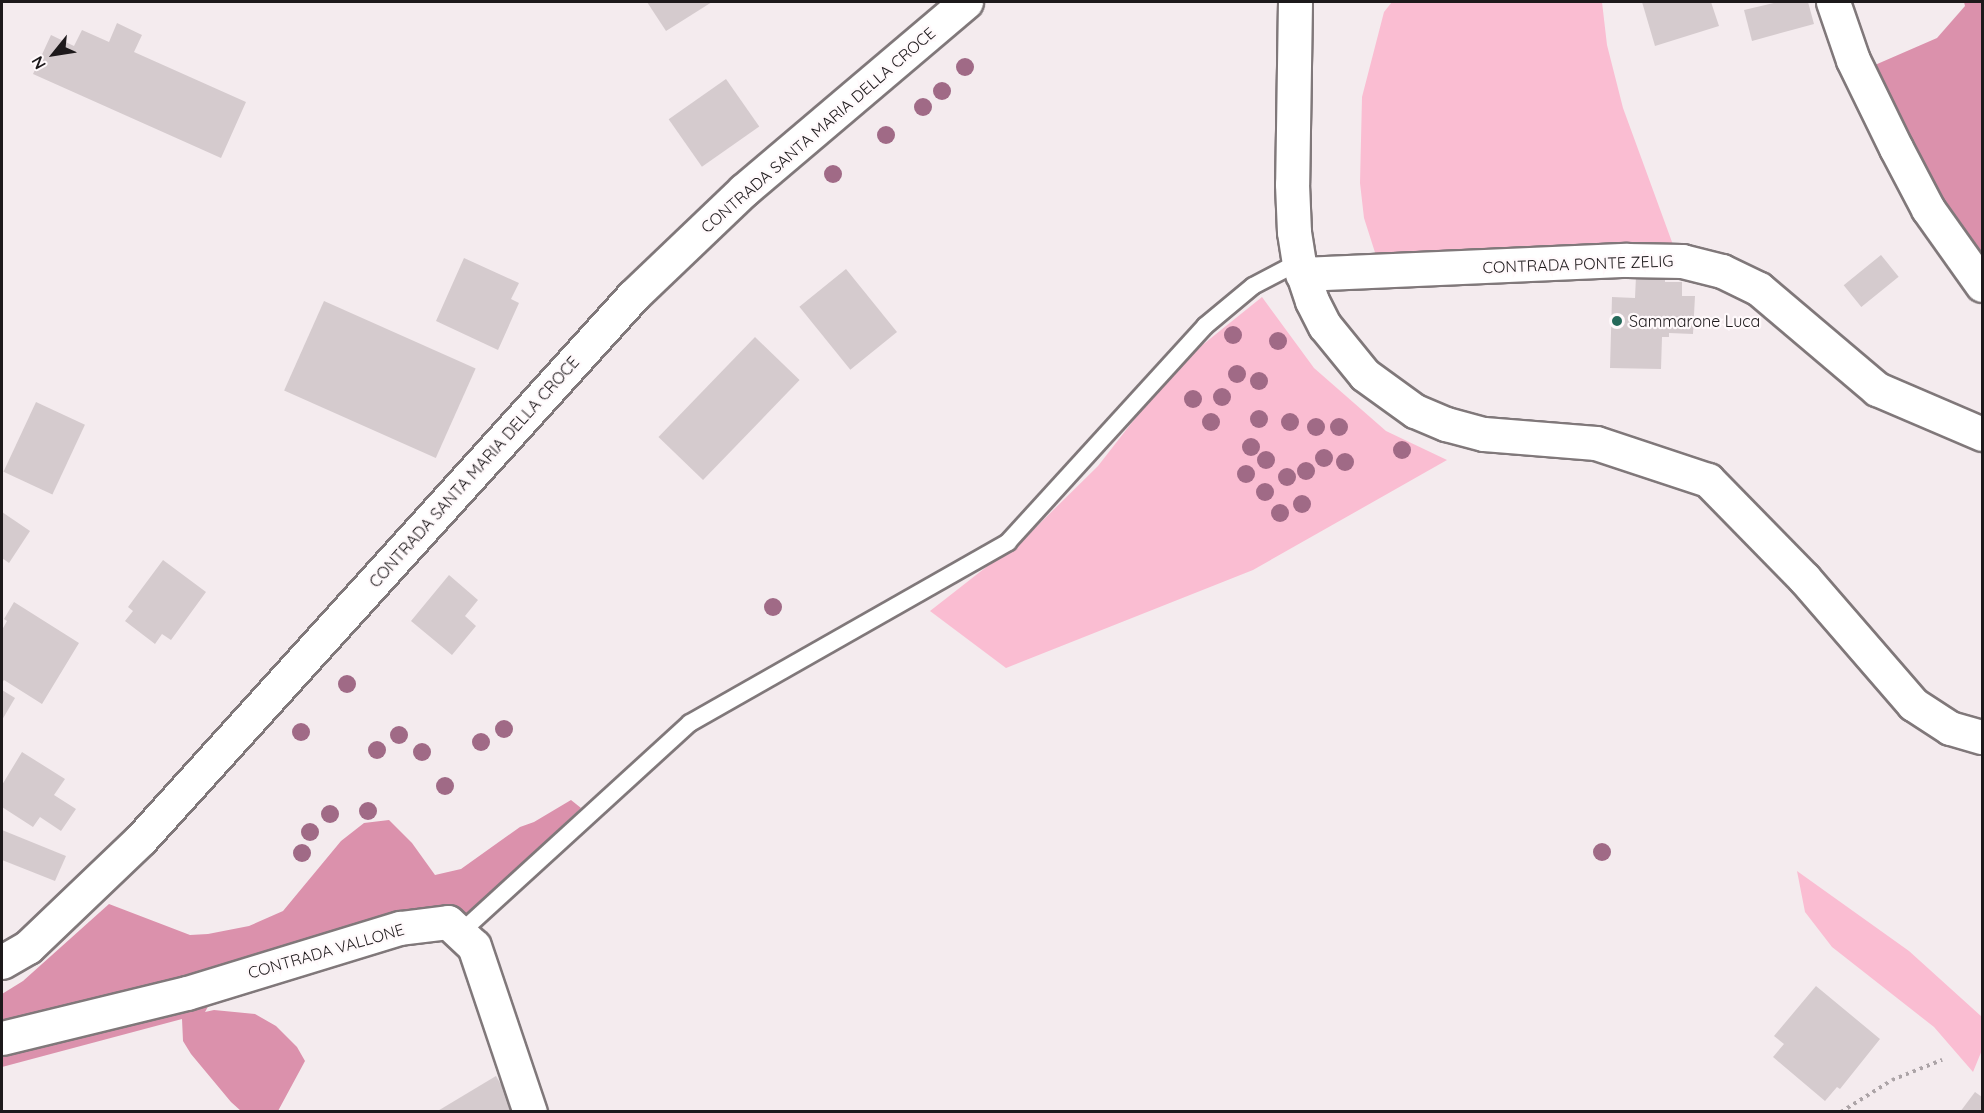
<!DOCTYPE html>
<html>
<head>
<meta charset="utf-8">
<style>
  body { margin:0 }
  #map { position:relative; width:1984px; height:1113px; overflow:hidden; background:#f4ebee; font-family:Quicksand,sans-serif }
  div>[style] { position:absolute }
  .green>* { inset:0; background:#fabdd2 }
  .forest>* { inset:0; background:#db91ac }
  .building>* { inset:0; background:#d5cbce; transform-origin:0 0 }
  .path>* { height:4px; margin-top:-2px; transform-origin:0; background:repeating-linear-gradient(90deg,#aca4a7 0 3px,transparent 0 7.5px) }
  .roads { filter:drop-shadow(2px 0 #80787a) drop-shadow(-2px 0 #80787a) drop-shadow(0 2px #80787a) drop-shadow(0 -2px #80787a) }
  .lane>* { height:16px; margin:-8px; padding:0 8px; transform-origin:8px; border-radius:8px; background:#fff }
  .street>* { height:33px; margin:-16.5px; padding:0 16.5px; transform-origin:16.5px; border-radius:16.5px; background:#fff }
  .secondary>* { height:33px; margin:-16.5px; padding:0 16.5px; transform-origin:16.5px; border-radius:16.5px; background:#fff }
  .trees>* { width:18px; height:18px; margin:-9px; border-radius:50%; background:#a06a86 }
  .dots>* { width:16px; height:16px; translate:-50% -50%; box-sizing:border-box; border:3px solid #fff9fb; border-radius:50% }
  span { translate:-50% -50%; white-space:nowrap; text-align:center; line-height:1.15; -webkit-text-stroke:4.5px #fff9fb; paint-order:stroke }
  .street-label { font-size:16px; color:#1d191b }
  .poi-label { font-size:16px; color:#1d191b }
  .left { translate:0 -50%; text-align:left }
  .frame { position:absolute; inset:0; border:3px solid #1d191b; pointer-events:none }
  .north { position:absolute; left:24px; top:24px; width:60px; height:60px; -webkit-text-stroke:4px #fff9fb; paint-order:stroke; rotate:240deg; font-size:16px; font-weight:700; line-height:24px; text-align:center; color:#1d191b }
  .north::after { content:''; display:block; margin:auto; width:21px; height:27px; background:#1d191b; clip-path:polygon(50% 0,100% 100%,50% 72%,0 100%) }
</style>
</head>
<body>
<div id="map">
  <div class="green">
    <div style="clip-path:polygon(1392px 2px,1602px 2px,1607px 45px,1623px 108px,1676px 253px,1379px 265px,1364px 218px,1360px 183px,1362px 97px,1384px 12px)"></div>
    <div style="clip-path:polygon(1262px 297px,1314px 368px,1386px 431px,1447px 460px,1253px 570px,1006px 668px,930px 611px,1031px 532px,1098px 466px,1175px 367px)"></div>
    <div style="clip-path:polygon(1797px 871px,1909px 951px,1982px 1017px,1982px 1050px,1973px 1072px,1934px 1027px,1832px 947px,1805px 912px)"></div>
  </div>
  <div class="forest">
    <div style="clip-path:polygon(1964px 2px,1982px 2px,1982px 270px,1919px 182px,1868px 68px,1937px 38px,1965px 6px)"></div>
    <div style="clip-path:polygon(571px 800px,581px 808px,462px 920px,226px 974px,205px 1012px,214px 1010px,255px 1014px,276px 1026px,297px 1047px,305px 1061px,278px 1111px,241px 1111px,231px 1102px,191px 1054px,183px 1041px,182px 1019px,2px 1067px,2px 994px,23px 981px,109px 904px,190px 935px,208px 934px,249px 926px,283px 911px,341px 841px,364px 823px,389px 820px,412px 843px,435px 875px,461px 869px,520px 827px,534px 822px)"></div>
  </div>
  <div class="building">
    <div style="clip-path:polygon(647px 2px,712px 2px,666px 31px)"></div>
    <div style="clip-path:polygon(1642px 2px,1711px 2px,1719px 26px,1655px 46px)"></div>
    <div style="clip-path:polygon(1778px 2px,1808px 2px,1814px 24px,1752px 41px,1744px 10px)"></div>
    <div style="clip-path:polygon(117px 23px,142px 35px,134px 52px,246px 102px,221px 158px,33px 74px,51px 35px,74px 46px,82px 30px,109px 42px)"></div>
    <div style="left:726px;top:79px;width:58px;height:70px;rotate:55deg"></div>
    <div style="left:1881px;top:255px;width:28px;height:48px;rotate:51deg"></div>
    <div style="clip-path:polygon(464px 258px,519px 283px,511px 299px,519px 303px,498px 350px,436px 321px)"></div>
    <div style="left:846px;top:269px;width:81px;height:60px;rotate:51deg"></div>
    <div style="clip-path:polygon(1636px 276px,1665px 277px,1665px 282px,1682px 282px,1682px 296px,1695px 296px,1693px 334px,1669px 333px,1669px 337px,1662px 337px,1661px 369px,1610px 368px,1612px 297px,1635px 298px)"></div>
    <div style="left:324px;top:301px;width:166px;height:98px;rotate:24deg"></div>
    <div style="left:755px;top:337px;width:62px;height:139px;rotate:44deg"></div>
    <div style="left:36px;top:402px;width:54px;height:77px;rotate:25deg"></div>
    <div style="clip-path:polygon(2px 512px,30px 531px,9px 563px,2px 558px)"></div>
    <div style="clip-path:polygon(163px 560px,206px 592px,171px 640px,162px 634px,155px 644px,125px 621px,133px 611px,128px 607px)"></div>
    <div style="clip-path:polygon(449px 575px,478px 600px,465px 616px,476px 626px,452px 655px,411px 621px)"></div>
    <div style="clip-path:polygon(14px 602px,79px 643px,42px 704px,4px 680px,2px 683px,2px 630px,7px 621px,4px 619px)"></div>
    <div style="clip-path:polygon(2px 690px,15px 698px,2px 720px)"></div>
    <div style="clip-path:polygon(22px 752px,65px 779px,54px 795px,76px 809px,61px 831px,40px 817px,33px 827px,2px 807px,2px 785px)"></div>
    <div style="clip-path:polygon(2px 830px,66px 856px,55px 881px,2px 860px)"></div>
    <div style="clip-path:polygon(1816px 986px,1880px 1039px,1840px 1089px,1837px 1087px,1825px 1101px,1773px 1057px,1784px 1044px,1774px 1036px)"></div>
    <div style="clip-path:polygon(496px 1076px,517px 1112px,436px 1112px)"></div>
    <div style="clip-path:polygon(1975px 1092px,1982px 1097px,1982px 1112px,1960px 1112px)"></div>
  </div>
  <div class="path">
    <div style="left:1841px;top:1112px;width:60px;rotate:-32.1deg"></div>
    <div style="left:1892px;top:1080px;width:54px;rotate:-21.8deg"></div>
  </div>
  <div class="roads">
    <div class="lane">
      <div style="left:460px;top:933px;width:311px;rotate:-42.4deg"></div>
      <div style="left:690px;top:723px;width:366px;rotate:-29.6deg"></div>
      <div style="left:1008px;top:542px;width:292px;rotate:-47.6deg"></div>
      <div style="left:1205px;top:326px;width:62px;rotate:-39.8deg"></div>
      <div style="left:1253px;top:286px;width:52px;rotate:-27.6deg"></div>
    </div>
    <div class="street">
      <div style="left:1833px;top:2px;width:61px;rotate:71deg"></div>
      <div style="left:1853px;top:60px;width:98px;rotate:64deg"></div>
      <div style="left:1896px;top:148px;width:69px;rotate:62.3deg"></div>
      <div style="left:1928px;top:209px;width:93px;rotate:54.6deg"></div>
      <div style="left:1302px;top:274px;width:325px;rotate:-2.5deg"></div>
      <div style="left:1627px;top:260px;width:55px;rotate:1deg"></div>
      <div style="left:1682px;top:261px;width:41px;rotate:14deg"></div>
      <div style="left:1722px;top:271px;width:41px;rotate:25.9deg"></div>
      <div style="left:1759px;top:289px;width:155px;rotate:40.3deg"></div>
      <div style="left:1877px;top:389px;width:114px;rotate:23.2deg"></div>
    </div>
    <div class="secondary">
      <div style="left:1295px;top:2px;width:182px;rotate:90.9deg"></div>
      <div style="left:1292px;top:184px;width:48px;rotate:87.6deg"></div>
      <div style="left:1294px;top:232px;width:30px;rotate:81deg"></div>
      <div style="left:1299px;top:262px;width:41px;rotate:71.6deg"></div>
      <div style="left:1312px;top:301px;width:28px;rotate:63deg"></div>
      <div style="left:1325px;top:326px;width:63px;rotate:50.8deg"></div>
      <div style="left:1365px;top:375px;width:62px;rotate:35.8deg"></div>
      <div style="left:1415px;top:411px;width:34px;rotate:23deg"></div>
      <div style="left:1446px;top:424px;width:39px;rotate:15deg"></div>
      <div style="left:1484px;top:434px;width:112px;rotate:4.6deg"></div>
      <div style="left:1596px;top:443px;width:118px;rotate:18.3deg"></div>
      <div style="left:1708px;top:480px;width:137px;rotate:45.6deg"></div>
      <div style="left:1804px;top:578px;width:167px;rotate:49.1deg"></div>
      <div style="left:1913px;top:704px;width:44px;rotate:33deg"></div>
      <div style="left:1950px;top:728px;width:33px;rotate:16deg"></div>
      <div style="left:2px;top:962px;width:30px;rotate:-30deg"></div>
      <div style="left:28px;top:947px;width:156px;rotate:-43.7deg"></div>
      <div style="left:141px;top:839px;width:733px;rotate:-47.82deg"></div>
      <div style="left:633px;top:296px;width:153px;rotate:-43.7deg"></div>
      <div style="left:744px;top:190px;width:291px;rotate:-40.3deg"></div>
      <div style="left:2px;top:1038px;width:190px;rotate:-13.7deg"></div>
      <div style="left:187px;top:993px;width:223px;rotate:-17deg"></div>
      <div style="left:400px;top:928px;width:48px;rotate:-7.1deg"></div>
      <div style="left:448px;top:922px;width:35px;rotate:43deg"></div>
      <div style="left:474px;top:946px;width:175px;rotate:71.4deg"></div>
    </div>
  </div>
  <div class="trees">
    <div style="left:965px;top:67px"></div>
    <div style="left:942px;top:91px"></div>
    <div style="left:923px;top:107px"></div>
    <div style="left:886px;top:135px"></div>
    <div style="left:833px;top:174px"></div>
    <div style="left:1233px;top:335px"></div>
    <div style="left:1278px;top:341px"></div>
    <div style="left:1237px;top:374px"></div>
    <div style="left:1259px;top:381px"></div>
    <div style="left:1222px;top:397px"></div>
    <div style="left:1193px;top:399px"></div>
    <div style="left:1259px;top:419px"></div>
    <div style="left:1211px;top:422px"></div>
    <div style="left:1290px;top:422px"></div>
    <div style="left:1316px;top:427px"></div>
    <div style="left:1339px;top:427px"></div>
    <div style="left:1251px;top:447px"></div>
    <div style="left:1402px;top:450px"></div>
    <div style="left:1324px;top:458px"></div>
    <div style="left:1266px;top:460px"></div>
    <div style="left:1345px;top:462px"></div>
    <div style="left:1306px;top:471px"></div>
    <div style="left:1246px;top:474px"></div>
    <div style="left:1287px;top:477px"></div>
    <div style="left:1265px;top:492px"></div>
    <div style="left:1302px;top:504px"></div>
    <div style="left:1280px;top:513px"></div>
    <div style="left:773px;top:607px"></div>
    <div style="left:347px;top:684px"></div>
    <div style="left:504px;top:729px"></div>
    <div style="left:301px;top:732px"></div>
    <div style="left:399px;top:735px"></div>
    <div style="left:481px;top:742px"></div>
    <div style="left:377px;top:750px"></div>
    <div style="left:422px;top:752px"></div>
    <div style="left:445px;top:786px"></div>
    <div style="left:368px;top:811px"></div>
    <div style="left:330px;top:814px"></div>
    <div style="left:310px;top:832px"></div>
    <div style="left:1602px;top:852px"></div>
    <div style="left:302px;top:853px"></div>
  </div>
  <div class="dots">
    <div style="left:1617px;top:321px;background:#25695a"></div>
  </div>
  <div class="street-label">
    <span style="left:818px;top:130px;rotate:-41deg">CONTRADA SANTA MARIA DELLA CROCE</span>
    <span style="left:1578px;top:264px;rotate:-2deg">CONTRADA PONTE ZELIG</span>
    <span style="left:474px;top:472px;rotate:-48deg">CONTRADA SANTA MARIA DELLA CROCE</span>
    <span style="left:326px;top:951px;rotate:-16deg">CONTRADA VALLONE</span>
  </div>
  <div class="poi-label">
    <span class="left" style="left:1629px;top:321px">Sammarone Luca</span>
  </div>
  <div class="frame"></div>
  <div class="north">N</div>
</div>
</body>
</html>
